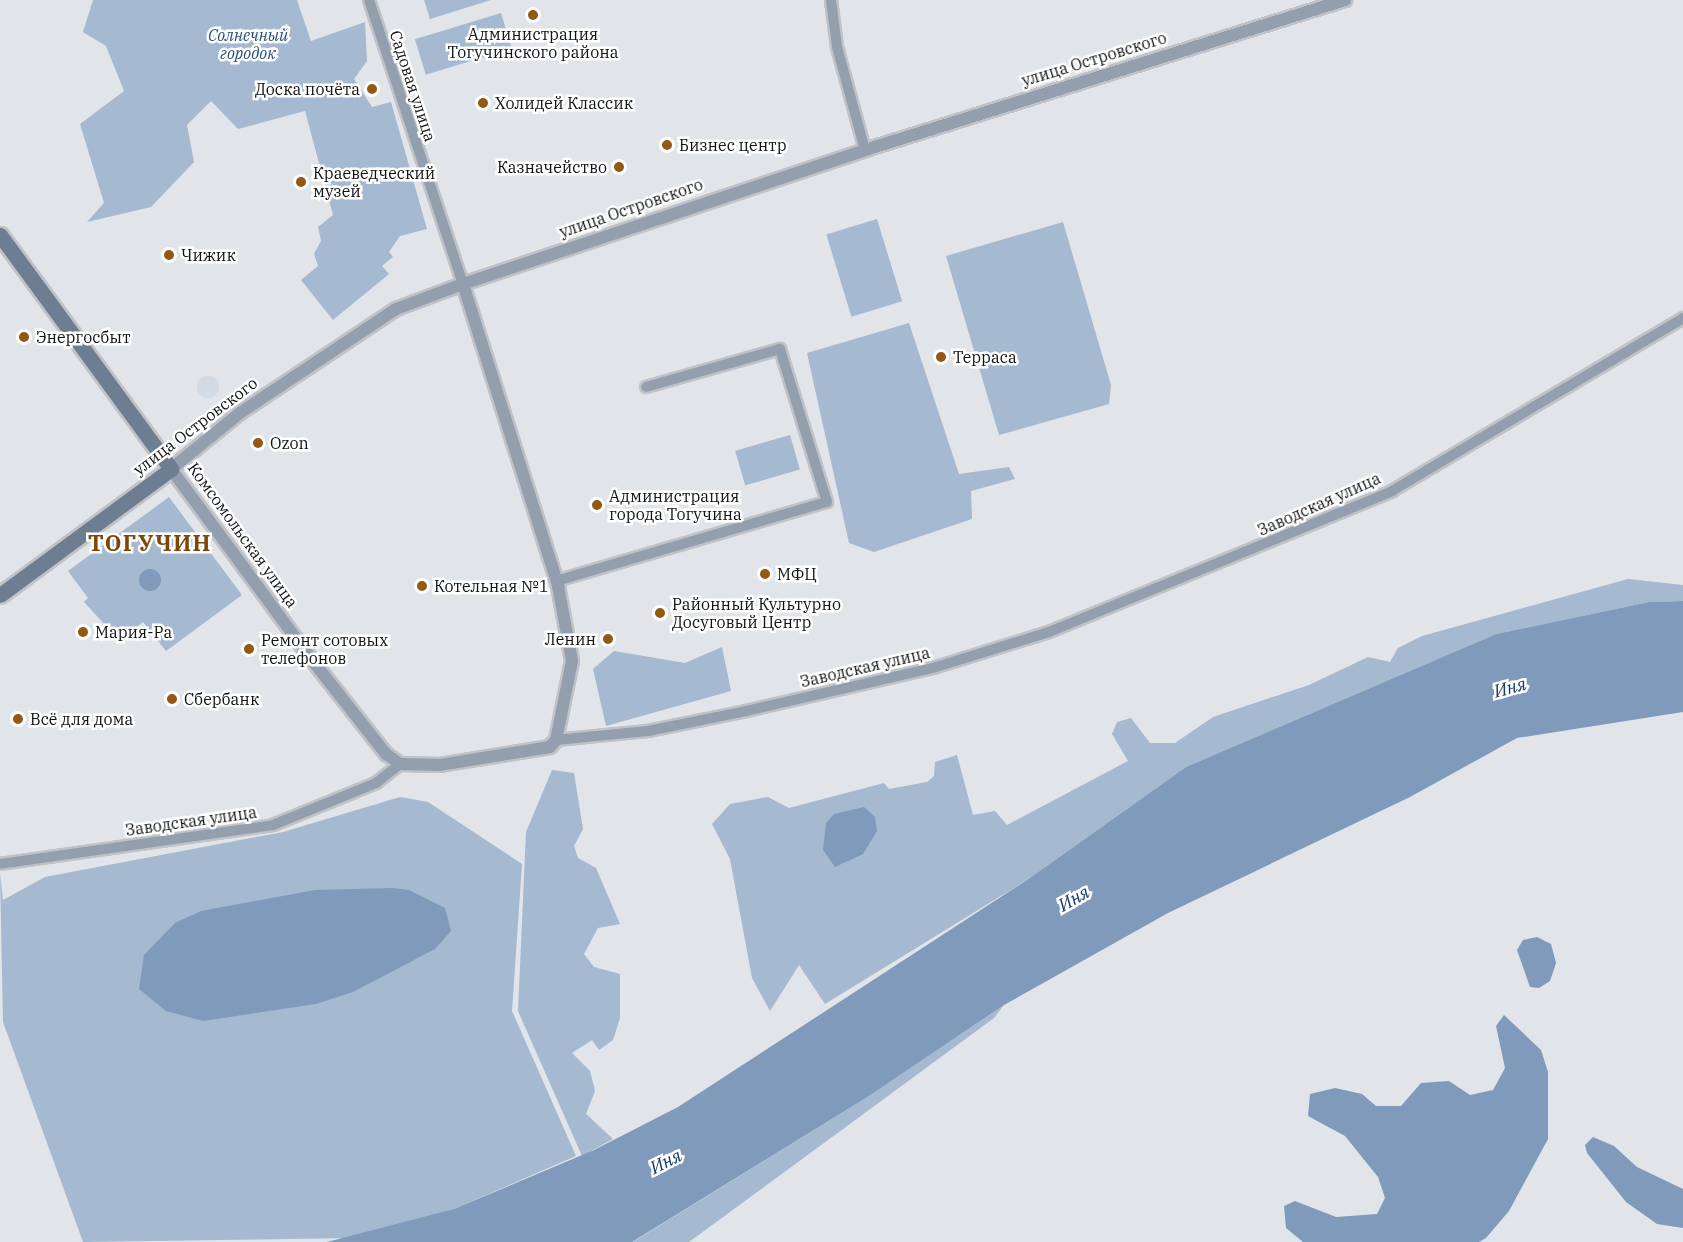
<!DOCTYPE html>
<html>
<head>
<meta charset="utf-8">
<style>
  body { margin:0 }
  #map { position:relative; width:1683px; height:1242px; overflow:hidden; background:#e1e4e8; font-family:"IBM Plex Serif",serif }
  div>[style] { position:absolute }
  .built>* { inset:0; background:#d2dae4 }
  .round { border-radius:50% }
  .green>* { inset:0; background:#a5b9d1; transform-origin:0 0 }
  .water>* { inset:0; background:#809abb }
  .roads { filter:drop-shadow(2px 0 #c0c2c6) drop-shadow(-2px 0 #c0c2c6) drop-shadow(0 2px #c0c2c6) drop-shadow(0 -2px #c0c2c6) }
  .minor>* { height:10px; margin:-5px; padding:0 5px; transform-origin:5px; border-radius:5px; background:#939fae }
  .tertiary>* { height:12px; margin:-6px; padding:0 6px; transform-origin:6px; border-radius:6px; background:#939fae }
  .secondary>* { height:15px; margin:-7.5px; padding:0 7.5px; transform-origin:7.5px; border-radius:7.5px; background:#6d7e93 }
  .dots>* { width:16px; height:16px; translate:-50% -50%; box-sizing:border-box; border:3px solid #fff; border-radius:50% }
  span { translate:-50% -50%; white-space:nowrap; text-align:center; line-height:1.15; -webkit-text-stroke:5px #fff; paint-order:stroke }
  .poi-label { font-size:16px; color:#111213 }
  .right { translate:-100% -50%; text-align:right }
  .left { translate:0 -50%; text-align:left }
  .park-label { font-size:16px; color:#2a4f7d; font-style:italic }
  .street-label { font-size:16px; color:#111213 }
  .water-label { font-size:18px; color:#153a66; font-style:italic }
  .district-label { font-size:22px; color:#7c4806; font-weight:700; letter-spacing:1.5px }
</style>
</head>
<body>
<div id="map">
  <div class="built">
    <div class="round" style="left:197px;top:376px;width:22px;height:22px"></div>
  </div>
  <div class="green">
    <div style="clip-path:polygon(93px 0,297px 0,311px 41px,365px 22px,367px 61px,354px 79px,372px 107px,391px 102px,427px 229px,400px 236px,389px 252px,393px 257px,382px 266px,389px 274px,333px 320px,301px 280px,318px 266px,314px 254px,321px 241px,318px 227px,333px 215px,305px 111px,238px 129px,211px 101px,187px 125px,194px 162px,151px 207px,87px 222px,104px 203px,80px 124px,124px 91px,106px 46px,83px 32px)"></div>
    <div style="clip-path:polygon(424px 0,491px 0,430px 19px)"></div>
    <div style="left:501px;top:13px;width:37px;height:90px;rotate:73deg"></div>
    <div style="left:877px;top:219px;width:86px;height:53px;rotate:73deg"></div>
    <div style="clip-path:polygon(1063px 222px,1111px 385px,1109px 404px,999px 435px,946px 256px)"></div>
    <div style="clip-path:polygon(909px 323px,959px 474px,1009px 467px,1015px 479px,971px 491px,972px 519px,874px 552px,849px 543px,807px 353px)"></div>
    <div style="left:790px;top:435px;width:36px;height:57px;rotate:74deg"></div>
    <div style="clip-path:polygon(169px 497px,242px 595px,166px 651px,143px 622px,119px 640px,84px 602px,88px 598px,68px 571px)"></div>
    <div style="clip-path:polygon(1628px 579px,1683px 585px,1683px 601px,1649px 602px,1496px 634px,1186px 767px,1027px 880px,825px 1004px,799px 965px,770px 1011px,752px 978px,730px 859px,712px 824px,730px 804px,768px 797px,789px 808px,884px 783px,889px 789px,927px 782px,934px 776px,935px 762px,957px 755px,973px 815px,995px 811px,1007px 825px,1128px 761px,1112px 734px,1117px 722px,1131px 718px,1150px 743px,1175px 743px,1213px 717px,1309px 685px,1368px 657px,1390px 662px,1398px 648px,1422px 636px)"></div>
    <div style="clip-path:polygon(722px 647px,731px 691px,606px 726px,593px 669px,614px 651px,685px 663px)"></div>
    <div style="clip-path:polygon(552px 770px,574px 773px,583px 829px,574px 846px,578px 858px,596px 868px,620px 924px,598px 928px,584px 954px,594px 967px,620px 974px,620px 1018px,613px 1040px,599px 1050px,592px 1040px,572px 1053px,590px 1071px,595px 1091px,586px 1114px,613px 1139px,582px 1156px,518px 1011px,526px 832px)"></div>
    <div style="clip-path:polygon(400px 797px,428px 802px,522px 864px,512px 1011px,576px 1156px,454px 1209px,355px 1238px,83px 1242px,3px 1022px,0 873px,3px 900px,45px 877px,283px 832px)"></div>
    <div style="clip-path:polygon(1004px 1005px,994px 1018px,689px 1242px,633px 1242px,869px 1096px)"></div>
  </div>
  <div class="water">
    <div class="round" style="left:139px;top:569px;width:22px;height:22px"></div>
    <div style="clip-path:polygon(1683px 601px,1683px 712px,1517px 738px,1410px 797px,1168px 913px,1004px 1005px,869px 1096px,632px 1242px,327px 1242px,454px 1209px,594px 1150px,678px 1107px,1027px 880px,1186px 767px,1496px 634px,1649px 602px)"></div>
    <div style="clip-path:polygon(864px 807px,875px 817px,877px 831px,863px 854px,835px 867px,823px 850px,826px 823px,834px 814px)"></div>
    <div style="clip-path:polygon(392px 888px,409px 890px,445px 908px,451px 931px,435px 949px,353px 992px,316px 1004px,203px 1021px,166px 1011px,139px 989px,144px 955px,175px 923px,201px 911px,315px 890px)"></div>
    <div style="clip-path:polygon(1537px 937px,1551px 944px,1556px 963px,1550px 981px,1539px 988px,1530px 987px,1517px 950px,1523px 940px)"></div>
    <div style="clip-path:polygon(1504px 1015px,1541px 1050px,1548px 1072px,1548px 1139px,1509px 1211px,1486px 1238px,1479px 1242px,1303px 1242px,1286px 1228px,1284px 1206px,1295px 1201px,1336px 1217px,1377px 1214px,1385px 1198px,1378px 1177px,1345px 1136px,1308px 1116px,1310px 1094px,1335px 1088px,1362px 1094px,1376px 1106px,1401px 1106px,1421px 1083px,1449px 1081px,1470px 1095px,1493px 1090px,1505px 1068px,1496px 1026px)"></div>
    <div style="clip-path:polygon(1593px 1137px,1614px 1146px,1637px 1167px,1683px 1189px,1683px 1228px,1657px 1224px,1626px 1202px,1587px 1153px,1585px 1145px)"></div>
  </div>
  <div class="roads">
    <div class="minor">
      <div style="left:369px;top:0;width:299px;rotate:71.7deg"></div>
      <div style="left:831px;top:0;width:47px;rotate:82.7deg"></div>
      <div style="left:837px;top:47px;width:107px;rotate:74.8deg"></div>
      <div style="left:556px;top:581px;width:282px;rotate:-16.3deg"></div>
      <div style="left:827px;top:502px;width:160px;rotate:-107.1deg"></div>
      <div style="left:780px;top:349px;width:139px;rotate:164.2deg"></div>
      <div style="left:556px;top:740px;width:92px;rotate:-5.6deg"></div>
      <div style="left:648px;top:731px;width:100px;rotate:-11.5deg"></div>
      <div style="left:746px;top:711px;width:195px;rotate:-13deg"></div>
      <div style="left:936px;top:667px;width:118px;rotate:-17.2deg"></div>
      <div style="left:1049px;top:632px;width:371px;rotate:-22.3deg"></div>
      <div style="left:1392px;top:491px;width:339px;rotate:-30.7deg"></div>
      <div style="left:0;top:864px;width:276px;rotate:-8.1deg"></div>
      <div style="left:273px;top:825px;width:111px;rotate:-22.2deg"></div>
      <div style="left:376px;top:783px;width:31px;rotate:-38deg"></div>
    </div>
    <div class="tertiary">
      <div style="left:463px;top:284px;width:317px;rotate:72.5deg"></div>
      <div style="left:558px;top:586px;width:76px;rotate:79.4deg"></div>
      <div style="left:572px;top:661px;width:81px;rotate:101.4deg"></div>
      <div style="left:556px;top:740px;width:9px;rotate:131deg"></div>
      <div style="left:550px;top:747px;width:111px;rotate:170.7deg"></div>
      <div style="left:440px;top:765px;width:40px;rotate:-178.6deg"></div>
      <div style="left:400px;top:764px;width:17px;rotate:-144deg"></div>
      <div style="left:386px;top:754px;width:125px;rotate:-128.2deg"></div>
      <div style="left:309px;top:656px;width:232px;rotate:-126.4deg"></div>
      <div style="left:171px;top:469px;width:89px;rotate:-39.1deg"></div>
      <div style="left:240px;top:413px;width:187px;rotate:-33.7deg"></div>
      <div style="left:396px;top:309px;width:72px;rotate:-20.5deg"></div>
      <div style="left:463px;top:284px;width:424px;rotate:-18.4deg"></div>
      <div style="left:865px;top:150px;width:503px;rotate:-17.35deg"></div>
    </div>
    <div class="secondary">
      <div style="left:0;top:235px;width:290px;rotate:53.8deg"></div>
      <div style="left:171px;top:469px;width:212px;rotate:143.6deg"></div>
    </div>
  </div>
  <div class="dots">
    <div style="left:533px;top:15px;background:#925814"></div>
    <div style="left:372px;top:89px;background:#925814"></div>
    <div style="left:483px;top:103px;background:#925814"></div>
    <div style="left:667px;top:145px;background:#925814"></div>
    <div style="left:619px;top:167px;background:#925814"></div>
    <div style="left:301px;top:182px;background:#925814"></div>
    <div style="left:169px;top:255px;background:#925814"></div>
    <div style="left:24px;top:337px;background:#925814"></div>
    <div style="left:941px;top:357px;background:#925814"></div>
    <div style="left:258px;top:443px;background:#925814"></div>
    <div style="left:597px;top:505px;background:#925814"></div>
    <div style="left:765px;top:574px;background:#925814"></div>
    <div style="left:422px;top:586px;background:#925814"></div>
    <div style="left:660px;top:613px;background:#925814"></div>
    <div style="left:83px;top:632px;background:#925814"></div>
    <div style="left:608px;top:639px;background:#925814"></div>
    <div style="left:249px;top:649px;background:#925814"></div>
    <div style="left:172px;top:699px;background:#925814"></div>
    <div style="left:18px;top:719px;background:#925814"></div>
  </div>
  <div class="poi-label">
    <span style="left:533px;top:43px">Администрация<br>Тогучинского района</span>
    <span class="right" style="left:360px;top:89px">Доска почёта</span>
    <span class="left" style="left:495px;top:103px">Холидей Классик</span>
    <span class="left" style="left:679px;top:145px">Бизнес центр</span>
    <span class="right" style="left:607px;top:167px">Казначейство</span>
    <span class="left" style="left:313px;top:182px">Краеведческий<br>музей</span>
    <span class="left" style="left:181px;top:255px">Чижик</span>
    <span class="left" style="left:36px;top:337px">Энергосбыт</span>
    <span class="left" style="left:953px;top:357px">Терраса</span>
    <span class="left" style="left:270px;top:443px">Ozon</span>
    <span class="left" style="left:609px;top:505px">Администрация<br>города Тогучина</span>
    <span class="left" style="left:777px;top:574px">МФЦ</span>
    <span class="left" style="left:434px;top:586px">Котельная №1</span>
    <span class="left" style="left:672px;top:613px">Районный Культурно<br>Досуговый Центр</span>
    <span class="left" style="left:95px;top:632px">Мария-Ра</span>
    <span class="right" style="left:596px;top:639px">Ленин</span>
    <span class="left" style="left:261px;top:649px">Ремонт сотовых<br>телефонов</span>
    <span class="left" style="left:184px;top:699px">Сбербанк</span>
    <span class="left" style="left:30px;top:719px">Всё для дома</span>
  </div>
  <div class="park-label">
    <span style="left:248px;top:44px">Солнечный<br>городок</span>
  </div>
  <div class="street-label">
    <span style="left:1094px;top:59px;rotate:-17deg">улица Островского</span>
    <span style="left:413px;top:86px;rotate:72deg">Садовая улица</span>
    <span style="left:631px;top:208px;rotate:-19deg">улица Островского</span>
    <span style="left:195px;top:426px;rotate:-37deg">улица Островского</span>
    <span style="left:1319px;top:504px;rotate:-24deg">Заводская улица</span>
    <span style="left:243px;top:535px;rotate:54deg">Комсомольская улица</span>
    <span style="left:865px;top:667px;rotate:-13deg">Заводская улица</span>
    <span style="left:191px;top:821px;rotate:-8deg">Заводская улица</span>
  </div>
  <div class="water-label">
    <span style="left:1510px;top:688px;rotate:-15deg">Иня</span>
    <span style="left:1074px;top:899px;rotate:-30deg">Иня</span>
    <span style="left:666px;top:1162px;rotate:-27deg">Иня</span>
  </div>
  <div class="district-label">
    <span style="left:150px;top:543px">ТОГУЧИН</span>
  </div>
</div>
</body>
</html>
